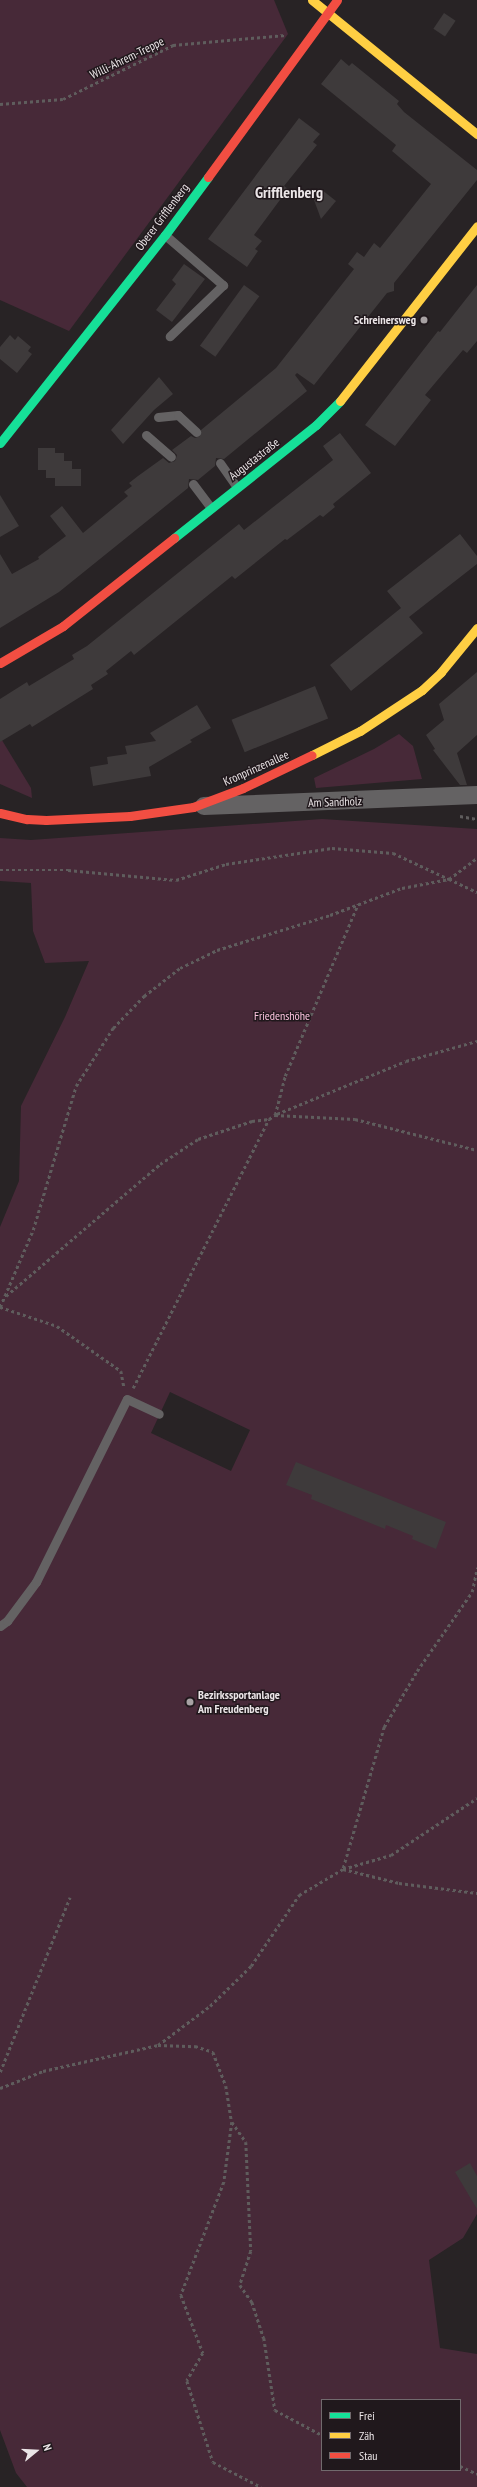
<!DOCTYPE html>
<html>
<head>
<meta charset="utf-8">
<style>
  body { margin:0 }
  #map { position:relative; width:477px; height:2487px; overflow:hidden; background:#282325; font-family:"PT Sans Narrow",sans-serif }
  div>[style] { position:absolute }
  .green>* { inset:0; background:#472938 }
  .building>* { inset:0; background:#3e3a3b; transform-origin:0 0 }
  .path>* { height:2.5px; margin-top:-1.25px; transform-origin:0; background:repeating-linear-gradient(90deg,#5f5d5d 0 3px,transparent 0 6px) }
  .lane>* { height:9px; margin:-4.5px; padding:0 4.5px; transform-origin:4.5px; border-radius:4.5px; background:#646263 }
  .street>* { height:18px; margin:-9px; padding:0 9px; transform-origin:9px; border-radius:9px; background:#646263 }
  .fast>* { height:9px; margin:-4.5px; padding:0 4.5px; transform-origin:4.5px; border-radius:4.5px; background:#16e098 }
  .slow>* { height:9px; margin:-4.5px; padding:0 4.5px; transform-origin:4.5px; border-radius:4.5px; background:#ffcf43 }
  .jam>* { height:9px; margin:-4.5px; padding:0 4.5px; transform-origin:4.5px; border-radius:4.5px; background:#f24e42 }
  .dots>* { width:11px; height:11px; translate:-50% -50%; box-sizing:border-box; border:2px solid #20181c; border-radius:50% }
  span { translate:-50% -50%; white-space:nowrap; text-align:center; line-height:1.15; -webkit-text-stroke:3px #20181c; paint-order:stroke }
  .street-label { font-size:12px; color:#ebe5e7 }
  .poi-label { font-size:12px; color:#ebe5e7; font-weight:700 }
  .right { translate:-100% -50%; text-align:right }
  .left { translate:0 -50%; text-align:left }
  .park-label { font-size:12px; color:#fac2dd }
  .district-label { font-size:16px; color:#ebe5e7; font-weight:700 }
  .legend { position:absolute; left:321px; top:2399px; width:140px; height:72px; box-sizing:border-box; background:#20181c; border:1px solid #716a6d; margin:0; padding:5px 7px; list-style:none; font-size:12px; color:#ebe5e7 }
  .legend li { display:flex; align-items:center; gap:8px; height:20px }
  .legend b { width:20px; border:1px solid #716a6d }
  .north { position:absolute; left:16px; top:2431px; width:40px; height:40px; -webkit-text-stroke:3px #20181c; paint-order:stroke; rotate:72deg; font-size:11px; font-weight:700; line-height:16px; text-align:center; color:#ebe5e7 }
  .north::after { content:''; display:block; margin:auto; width:14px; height:18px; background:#ebe5e7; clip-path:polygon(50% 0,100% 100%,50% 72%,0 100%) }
</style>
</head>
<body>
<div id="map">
  <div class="green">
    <div style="clip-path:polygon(0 0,274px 0,288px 34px,69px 331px,0 300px)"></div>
    <div style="clip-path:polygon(399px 734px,413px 746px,422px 779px,316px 788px,314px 778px,374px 749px)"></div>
    <div style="clip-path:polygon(0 737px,31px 788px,32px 798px,0 784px)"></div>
    <div style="clip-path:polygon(evenodd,322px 819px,477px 829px,477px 2214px,463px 2238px,429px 2260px,440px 2348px,477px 2354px,477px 2487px,27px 2487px,16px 2473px,0 2430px,0 1227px,19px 1181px,21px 1106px,65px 1017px,89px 961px,45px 963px,33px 931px,31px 883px,0 881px,0 838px,31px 840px,322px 819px,170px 1392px,250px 1430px,231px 1471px,151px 1433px,170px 1392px,322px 819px,322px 2400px,460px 2400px,460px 2470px,322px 2470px,322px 2400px)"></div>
  </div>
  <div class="building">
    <div style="left:444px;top:13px;width:14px;height:19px;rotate:34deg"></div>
    <div style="clip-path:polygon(341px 59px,349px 66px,352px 63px,399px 101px,397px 104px,404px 112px,477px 170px,477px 180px,394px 283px,394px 291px,387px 293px,314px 385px,297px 373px,295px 375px,307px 391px,224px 459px,216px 458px,215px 466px,198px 480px,189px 479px,188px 488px,59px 592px,0 628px,0 554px,12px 574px,39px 559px,38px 557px,66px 536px,50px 516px,62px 506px,83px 533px,128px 496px,124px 492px,132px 486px,129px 483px,138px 476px,163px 458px,169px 463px,175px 461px,177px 455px,172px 450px,191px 436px,195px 438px,200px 436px,201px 430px,276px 368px,354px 269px,348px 264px,357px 252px,364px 257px,374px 243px,380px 248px,431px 184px,392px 151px,396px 145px,321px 84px)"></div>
    <div style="clip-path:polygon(299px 118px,320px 134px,313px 142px,317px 145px,284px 186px,288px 189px,254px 235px,262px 241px,255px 249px,258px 251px,247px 267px,208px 239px)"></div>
    <div style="clip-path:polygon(322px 190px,336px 201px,321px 219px,314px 200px)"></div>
    <div style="clip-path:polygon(184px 264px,205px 279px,172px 322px,156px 310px,176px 284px,172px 280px)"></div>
    <div style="left:244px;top:285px;width:19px;height:75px;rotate:36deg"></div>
    <div style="clip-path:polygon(477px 285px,477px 341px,467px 353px,463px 350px,425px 395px,431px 400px,395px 446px,365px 425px,438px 331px,440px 332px)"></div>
    <div style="clip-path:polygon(10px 335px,15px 340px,18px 336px,31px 347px,28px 351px,32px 354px,17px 373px,0 359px,0 347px)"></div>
    <div style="clip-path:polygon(159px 377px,173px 394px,154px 410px,123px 444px,111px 430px)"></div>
    <div style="clip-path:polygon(340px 433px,371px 473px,333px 504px,335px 507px,323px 517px,320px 515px,287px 540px,285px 539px,235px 579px,232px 576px,134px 655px,131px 651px,106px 671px,108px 674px,91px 685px,93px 689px,32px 727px,30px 724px,0 742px,0 699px,27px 682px,29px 686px,74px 659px,72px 655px,87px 646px,239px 524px,244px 530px,333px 460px,323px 446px)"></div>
    <div style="clip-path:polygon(38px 448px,55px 448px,55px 453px,64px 453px,64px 461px,72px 461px,72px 469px,81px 469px,81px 486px,55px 486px,55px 478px,46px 478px,46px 470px,38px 470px)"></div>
    <div style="clip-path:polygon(0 495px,19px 526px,0 537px)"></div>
    <div style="clip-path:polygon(460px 534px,477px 556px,477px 564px,409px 617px,423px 633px,351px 691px,330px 665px,401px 608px,387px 591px)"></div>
    <div style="clip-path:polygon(477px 672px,477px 735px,457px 753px,467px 785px,460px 785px,433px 750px,435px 749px,426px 735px,444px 720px,439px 704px)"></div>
    <div style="left:315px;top:686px;width:35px;height:90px;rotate:68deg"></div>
    <div style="clip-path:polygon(197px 705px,211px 728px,190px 740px,192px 742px,149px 767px,151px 776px,93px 786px,90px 767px,108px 764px,107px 757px,127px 754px,125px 746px,156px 741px,150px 733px)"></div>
    <div style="clip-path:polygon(296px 1462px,446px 1522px,436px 1549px,412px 1539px,413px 1536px,386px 1525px,385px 1529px,311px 1499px,312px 1495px,286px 1485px)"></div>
    <div style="clip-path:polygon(470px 2163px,477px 2176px,477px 2209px,455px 2172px)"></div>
  </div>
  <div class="path">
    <div style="left:0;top:104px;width:63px;rotate:-4.5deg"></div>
    <div style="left:63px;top:99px;width:123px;rotate:-26.1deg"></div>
    <div style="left:173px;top:45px;width:113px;rotate:-5.1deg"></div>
    <div style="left:460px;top:816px;width:17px;rotate:10deg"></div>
    <div style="left:0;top:870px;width:68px"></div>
    <div style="left:68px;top:870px;width:108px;rotate:5.3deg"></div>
    <div style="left:176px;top:880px;width:52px;rotate:-17.7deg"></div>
    <div style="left:226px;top:864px;width:107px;rotate:-8.6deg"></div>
    <div style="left:332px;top:848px;width:61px;rotate:4.7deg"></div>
    <div style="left:393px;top:853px;width:62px;rotate:24.9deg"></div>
    <div style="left:449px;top:879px;width:35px;rotate:-37deg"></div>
    <div style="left:277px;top:1114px;width:139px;rotate:-22.3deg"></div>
    <div style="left:406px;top:1061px;width:74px;rotate:-15.7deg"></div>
    <div style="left:275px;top:1115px;width:40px;rotate:-75.6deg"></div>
    <div style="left:285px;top:1076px;width:187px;rotate:-67deg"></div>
    <div style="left:6px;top:1296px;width:203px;rotate:-40.6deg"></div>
    <div style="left:160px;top:1164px;width:45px;rotate:-33.3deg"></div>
    <div style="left:198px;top:1139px;width:57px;rotate:-18.4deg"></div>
    <div style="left:252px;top:1121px;width:17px;rotate:-7deg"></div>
    <div style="left:269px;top:1119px;width:7px;rotate:-34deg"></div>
    <div style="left:275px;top:1115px;width:80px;rotate:2.9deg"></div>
    <div style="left:355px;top:1119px;width:126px;rotate:14.3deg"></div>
    <div style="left:0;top:1307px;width:84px;rotate:-66.8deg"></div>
    <div style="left:33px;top:1230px;width:150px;rotate:-73.4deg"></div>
    <div style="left:76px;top:1086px;width:69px;rotate:-57.5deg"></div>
    <div style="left:113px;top:1028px;width:45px;rotate:-45.9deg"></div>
    <div style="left:144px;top:996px;width:46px;rotate:-37.9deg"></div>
    <div style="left:180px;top:968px;width:41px;rotate:-25.9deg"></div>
    <div style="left:217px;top:950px;width:118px;rotate:-17.2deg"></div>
    <div style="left:330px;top:915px;width:77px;rotate:-20.6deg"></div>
    <div style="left:402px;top:888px;width:48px;rotate:-10.8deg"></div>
    <div style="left:449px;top:879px;width:31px;rotate:25deg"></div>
    <div style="left:0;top:1307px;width:60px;rotate:18.4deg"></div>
    <div style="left:57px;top:1326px;width:78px;rotate:35.1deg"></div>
    <div style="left:121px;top:1371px;width:16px;rotate:79deg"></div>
    <div style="left:133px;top:1388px;width:301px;rotate:-63.2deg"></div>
    <div style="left:343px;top:1868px;width:147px;rotate:-73.8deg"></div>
    <div style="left:384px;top:1727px;width:65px;rotate:-59.5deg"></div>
    <div style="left:417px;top:1671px;width:96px;rotate:-55.2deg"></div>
    <div style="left:472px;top:1592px;width:25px;rotate:-78deg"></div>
    <div style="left:343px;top:1869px;width:58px;rotate:14deg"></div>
    <div style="left:399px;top:1883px;width:79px;rotate:7.3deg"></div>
    <div style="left:158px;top:2045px;width:37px;rotate:2deg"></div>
    <div style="left:195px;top:2046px;width:19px;rotate:18deg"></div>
    <div style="left:213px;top:2052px;width:36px;rotate:69deg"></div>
    <div style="left:226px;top:2086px;width:36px;rotate:81deg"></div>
    <div style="left:232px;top:2122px;width:24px;rotate:55deg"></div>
    <div style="left:246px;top:2142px;width:109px;rotate:87.4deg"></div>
    <div style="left:251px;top:2251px;width:36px;rotate:108deg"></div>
    <div style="left:240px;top:2285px;width:21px;rotate:55deg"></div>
    <div style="left:252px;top:2302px;width:38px;rotate:72deg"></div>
    <div style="left:264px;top:2338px;width:73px;rotate:81.3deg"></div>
    <div style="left:275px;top:2410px;width:53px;rotate:28deg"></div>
    <div style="left:0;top:2072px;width:188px;rotate:-68.2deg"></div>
    <div style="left:0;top:2088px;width:46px;rotate:-21.6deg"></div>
    <div style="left:43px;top:2071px;width:118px;rotate:-12.7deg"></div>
    <div style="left:158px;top:2045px;width:65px;rotate:-36.9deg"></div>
    <div style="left:210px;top:2006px;width:57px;rotate:-44.3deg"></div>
    <div style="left:251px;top:1966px;width:86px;rotate:-55.9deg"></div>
    <div style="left:299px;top:1895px;width:51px;rotate:-30.6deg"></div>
    <div style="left:343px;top:1869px;width:50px;rotate:-16.3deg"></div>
    <div style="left:391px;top:1855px;width:103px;rotate:-33.5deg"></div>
    <div style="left:232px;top:2122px;width:61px;rotate:97.6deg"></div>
    <div style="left:224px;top:2182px;width:121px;rotate:110.8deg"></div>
    <div style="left:181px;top:2295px;width:62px;rotate:69.2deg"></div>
    <div style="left:203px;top:2353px;width:32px;rotate:120deg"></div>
    <div style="left:187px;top:2381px;width:85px;rotate:72.2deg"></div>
    <div style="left:213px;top:2462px;width:54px;rotate:27.5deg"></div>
    <div style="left:460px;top:2466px;width:19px;rotate:25deg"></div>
  </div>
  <div class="lane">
    <div style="left:165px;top:235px;width:77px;rotate:40.8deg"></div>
    <div style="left:223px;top:285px;width:74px;rotate:136.1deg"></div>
    <div style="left:158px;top:417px;width:20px;rotate:-6deg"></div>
    <div style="left:178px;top:415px;width:25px;rotate:43deg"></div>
    <div style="left:146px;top:435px;width:33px;rotate:41deg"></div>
    <div style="left:220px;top:463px;width:29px;rotate:55deg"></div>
    <div style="left:193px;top:484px;width:30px;rotate:53deg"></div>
    <div style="left:0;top:1626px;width:9px;rotate:-36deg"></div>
    <div style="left:7px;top:1621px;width:49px;rotate:-53.4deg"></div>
    <div style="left:36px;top:1582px;width:204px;rotate:-63.6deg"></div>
    <div style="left:127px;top:1399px;width:35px;rotate:25deg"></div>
  </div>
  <div class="street">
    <div style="left:204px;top:806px;width:273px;rotate:-2.3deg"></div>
  </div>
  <div class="fast">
    <div style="left:0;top:443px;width:265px;rotate:-51.6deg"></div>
    <div style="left:165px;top:235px;width:72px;rotate:-53.4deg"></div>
    <div style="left:174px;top:538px;width:181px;rotate:-38.5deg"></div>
    <div style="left:316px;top:425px;width:34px;rotate:-45deg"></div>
  </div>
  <div class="slow">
    <div style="left:312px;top:0;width:213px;rotate:39.1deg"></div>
    <div style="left:340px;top:401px;width:222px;rotate:-51.9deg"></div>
    <div style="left:312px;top:755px;width:54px;rotate:-26.6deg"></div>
    <div style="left:360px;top:731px;width:74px;rotate:-33.5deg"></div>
    <div style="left:422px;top:690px;width:26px;rotate:-43deg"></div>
    <div style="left:441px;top:672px;width:57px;rotate:-50.7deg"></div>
  </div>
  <div class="jam">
    <div style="left:208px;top:177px;width:219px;rotate:-53.9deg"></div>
    <div style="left:0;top:663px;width:73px;rotate:-30.4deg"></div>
    <div style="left:63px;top:626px;width:142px;rotate:-38.4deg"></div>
    <div style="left:0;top:813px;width:28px;rotate:13deg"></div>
    <div style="left:27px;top:819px;width:19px;rotate:3deg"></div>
    <div style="left:46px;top:820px;width:84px;rotate:-2.7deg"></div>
    <div style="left:130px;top:816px;width:64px;rotate:-8.1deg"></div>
    <div style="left:193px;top:807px;width:53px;rotate:-20.8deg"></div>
    <div style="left:243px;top:788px;width:76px;rotate:-25.6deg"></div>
  </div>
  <div class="dots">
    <div style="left:424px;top:320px;background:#a7a1a3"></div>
    <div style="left:190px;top:1702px;background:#a7a1a3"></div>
  </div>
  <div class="street-label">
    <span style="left:127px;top:58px;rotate:-26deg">Willi-Ahrem-Treppe</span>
    <span style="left:162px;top:217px;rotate:-53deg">Oberer Grifflenberg</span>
    <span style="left:254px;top:459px;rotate:-38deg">Augustastraße</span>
    <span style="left:256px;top:768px;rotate:-24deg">Kronprinzenallee</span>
    <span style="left:335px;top:802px;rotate:-2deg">Am Sandholz</span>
  </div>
  <div class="poi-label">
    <span class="right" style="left:416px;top:320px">Schreinersweg</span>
    <span class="left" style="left:198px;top:1702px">Bezirkssportanlage<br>Am Freudenberg</span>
  </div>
  <div class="park-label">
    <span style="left:282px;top:1016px">Friedenshöhe</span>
  </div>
  <div class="district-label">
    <span style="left:289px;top:192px">Grifflenberg</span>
  </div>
  <ul class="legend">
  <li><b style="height:5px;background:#16e098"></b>Frei</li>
  <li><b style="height:5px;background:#ffcf43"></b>Zäh</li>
  <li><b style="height:5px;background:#f24e42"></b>Stau</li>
  </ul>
  <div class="north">N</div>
</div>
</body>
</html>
